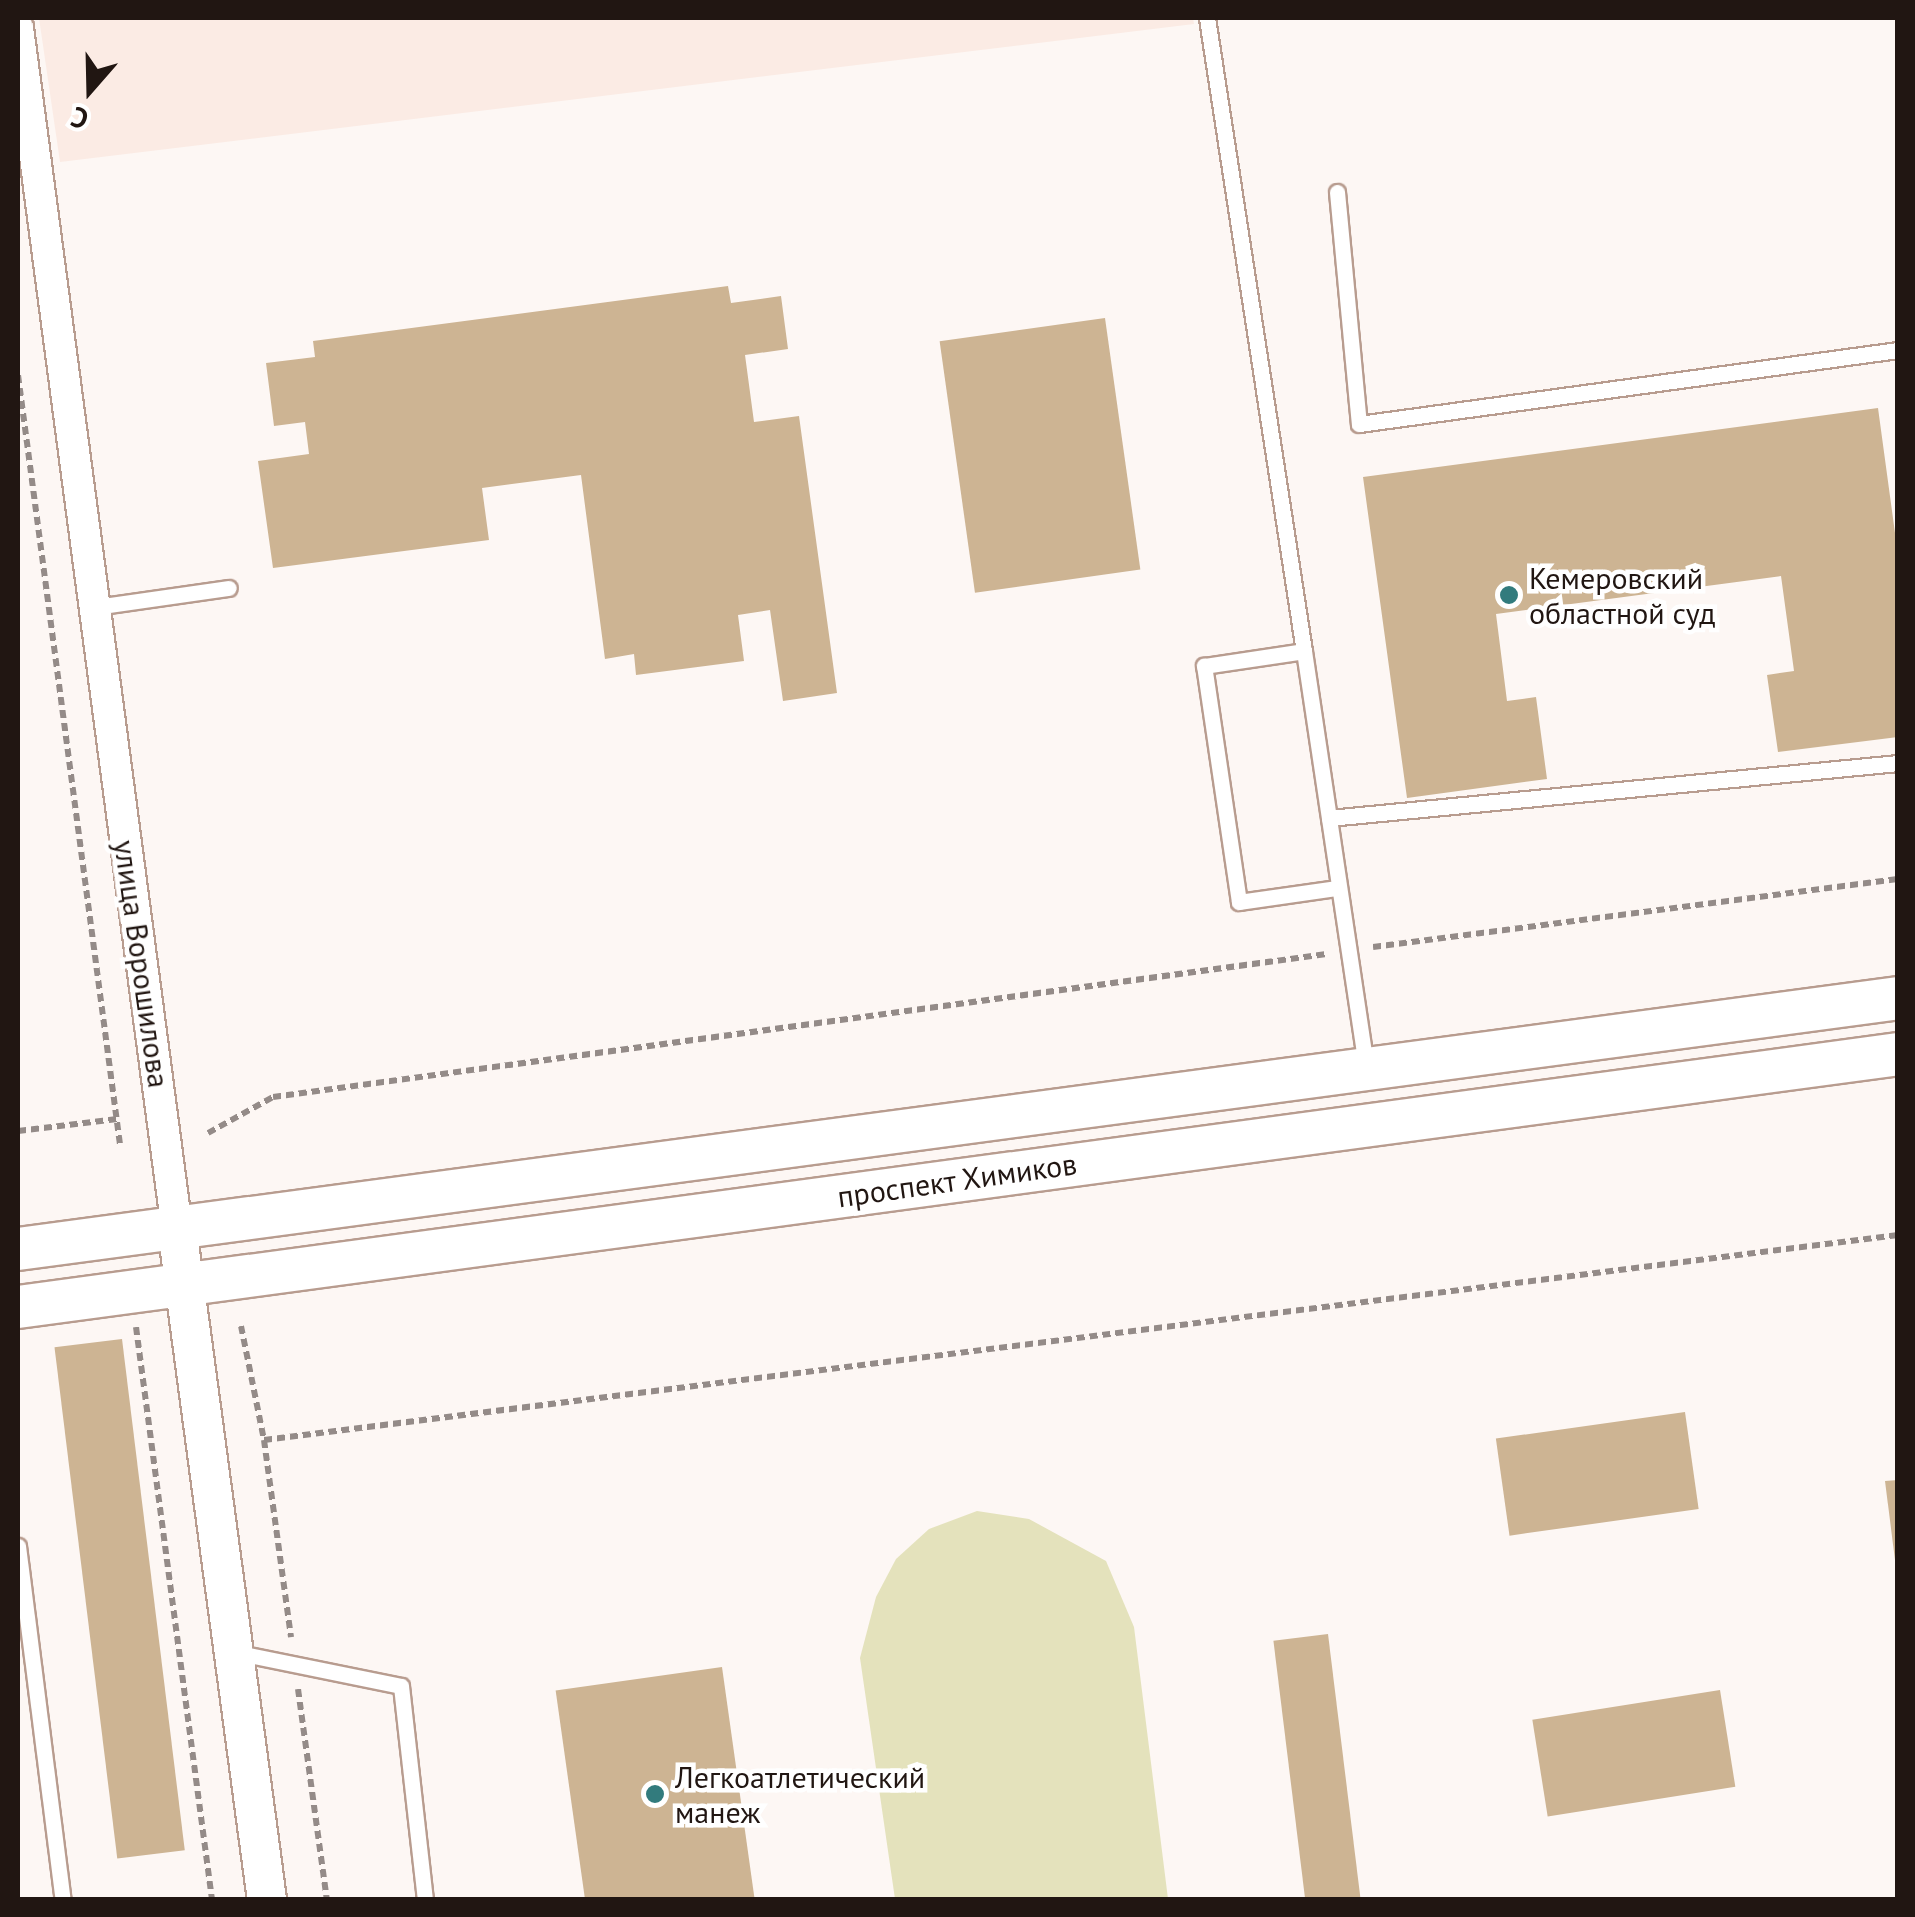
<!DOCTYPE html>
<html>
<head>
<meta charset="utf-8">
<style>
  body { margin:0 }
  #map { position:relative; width:1915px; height:1917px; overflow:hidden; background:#fdf7f4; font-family:"PT Sans",sans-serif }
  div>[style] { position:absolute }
  .built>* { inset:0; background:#fbebe4 }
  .green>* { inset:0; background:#e4e2bc }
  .building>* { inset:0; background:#cdb493; transform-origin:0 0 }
  .path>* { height:6px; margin-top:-3px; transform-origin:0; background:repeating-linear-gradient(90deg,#948b88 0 8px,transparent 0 13px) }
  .roads { filter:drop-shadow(2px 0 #b89c8f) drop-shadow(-2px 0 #b89c8f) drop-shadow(0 2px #b89c8f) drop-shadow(0 -2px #b89c8f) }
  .service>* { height:15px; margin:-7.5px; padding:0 7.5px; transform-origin:7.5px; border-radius:7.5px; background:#fff }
  .minor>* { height:30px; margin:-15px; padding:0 15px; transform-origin:15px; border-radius:15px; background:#fff }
  .tertiary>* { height:38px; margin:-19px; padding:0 19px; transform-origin:19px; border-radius:19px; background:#fff }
  .secondary>* { height:42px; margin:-21px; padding:0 21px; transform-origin:21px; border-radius:21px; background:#fff }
  .dots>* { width:28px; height:28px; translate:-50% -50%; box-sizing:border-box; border:5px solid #fff; border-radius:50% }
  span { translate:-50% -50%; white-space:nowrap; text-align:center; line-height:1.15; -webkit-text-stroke:9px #fff; paint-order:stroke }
  .poi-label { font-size:30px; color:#211612 }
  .left { translate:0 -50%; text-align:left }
  .street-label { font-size:30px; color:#211612 }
  .frame { position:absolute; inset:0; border:20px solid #211612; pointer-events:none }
  .north { position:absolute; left:40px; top:40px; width:100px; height:100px; -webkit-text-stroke:8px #fff; paint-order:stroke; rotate:200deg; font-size:28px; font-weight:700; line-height:40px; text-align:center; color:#211612 }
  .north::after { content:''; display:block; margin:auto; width:35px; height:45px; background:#211612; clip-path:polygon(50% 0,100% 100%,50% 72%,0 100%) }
</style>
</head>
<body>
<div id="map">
  <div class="built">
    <div style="clip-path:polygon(39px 18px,1193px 18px,1194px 24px,60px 162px)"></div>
  </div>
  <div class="green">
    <div style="clip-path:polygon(977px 1511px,1029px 1519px,1106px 1561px,1134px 1627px,1168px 1899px,895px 1899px,860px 1658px,876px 1597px,896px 1559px,929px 1529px)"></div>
  </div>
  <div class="building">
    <div style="clip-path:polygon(728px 286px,731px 303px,781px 296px,788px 349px,745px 355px,754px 422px,799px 416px,837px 693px,783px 701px,770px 610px,738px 615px,744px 661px,636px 675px,634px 654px,605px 659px,581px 475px,482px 488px,489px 540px,273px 568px,258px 461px,309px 454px,305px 422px,274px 426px,266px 363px,315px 357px,313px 341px)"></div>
    <div style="left:1105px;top:318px;width:254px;height:167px;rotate:82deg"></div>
    <div style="clip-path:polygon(1878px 408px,1898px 555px,1898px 737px,1778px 752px,1767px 675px,1794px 671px,1781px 576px,1496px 614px,1507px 701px,1536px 697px,1547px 779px,1407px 798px,1363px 477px)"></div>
    <div style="left:122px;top:1339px;width:515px;height:68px;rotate:83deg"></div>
    <div style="left:1685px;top:1412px;width:98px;height:191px;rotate:82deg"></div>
    <div style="clip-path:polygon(1898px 1480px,1898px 1560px,1895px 1560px,1885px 1481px)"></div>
    <div style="left:1328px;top:1634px;width:268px;height:55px;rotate:83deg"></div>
    <div style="left:722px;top:1667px;width:235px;height:168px;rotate:82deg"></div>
    <div style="left:1720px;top:1690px;width:98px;height:190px;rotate:81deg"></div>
  </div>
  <div class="path">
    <div style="left:18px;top:375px;width:777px;rotate:82.45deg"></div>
    <div style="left:1373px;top:947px;width:529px;rotate:-7.38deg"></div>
    <div style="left:18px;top:1131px;width:100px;rotate:-6.9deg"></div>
    <div style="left:208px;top:1133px;width:74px;rotate:-29deg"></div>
    <div style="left:273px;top:1097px;width:1063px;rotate:-7.73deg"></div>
    <div style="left:241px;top:1326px;width:116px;rotate:78.6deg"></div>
    <div style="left:264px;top:1440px;width:1647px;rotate:-7.15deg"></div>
    <div style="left:136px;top:1327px;width:578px;rotate:82.44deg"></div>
    <div style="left:264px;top:1440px;width:199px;rotate:82.2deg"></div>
    <div style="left:298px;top:1689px;width:213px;rotate:82.2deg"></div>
  </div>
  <div class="roads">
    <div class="service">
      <div style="left:1207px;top:18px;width:640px;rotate:81.29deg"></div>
      <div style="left:1337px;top:192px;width:233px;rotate:84.6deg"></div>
      <div style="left:1359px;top:424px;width:544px;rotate:-7.82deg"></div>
      <div style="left:95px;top:607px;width:135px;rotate:-8.1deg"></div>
      <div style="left:1329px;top:818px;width:572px;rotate:-5.52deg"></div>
      <div style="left:1337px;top:888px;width:99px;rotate:171.9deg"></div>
      <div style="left:1239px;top:902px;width:239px;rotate:-98.4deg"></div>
      <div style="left:1204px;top:666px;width:101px;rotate:-8.5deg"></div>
      <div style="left:1304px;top:651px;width:421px;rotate:81.5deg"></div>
      <div style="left:18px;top:1546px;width:357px;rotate:82.8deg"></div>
      <div style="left:234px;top:1652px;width:170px;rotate:11.5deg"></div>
      <div style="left:401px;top:1686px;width:215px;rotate:83.6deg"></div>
    </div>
    <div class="minor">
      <div style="left:18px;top:28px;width:1211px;rotate:82.46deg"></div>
    </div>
    <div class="tertiary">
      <div style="left:177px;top:1229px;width:677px;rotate:82.36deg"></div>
    </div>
    <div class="secondary">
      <div style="left:18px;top:1249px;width:1897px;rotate:-7.6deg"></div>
      <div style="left:18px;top:1307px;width:1897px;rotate:-7.66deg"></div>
    </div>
  </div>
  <div class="dots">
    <div style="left:1509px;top:595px;background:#327b7d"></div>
    <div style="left:655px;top:1794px;background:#327b7d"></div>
  </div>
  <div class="poi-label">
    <span class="left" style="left:1529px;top:595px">Кемеровский<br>областной суд</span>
    <span class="left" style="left:675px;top:1794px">Легкоатлетический<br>манеж</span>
  </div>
  <div class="street-label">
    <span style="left:142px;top:964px;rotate:82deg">улица Ворошилова</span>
    <span style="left:957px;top:1180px;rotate:-8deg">проспект Химиков</span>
  </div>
  <div class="frame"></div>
  <div class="north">С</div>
</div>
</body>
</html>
